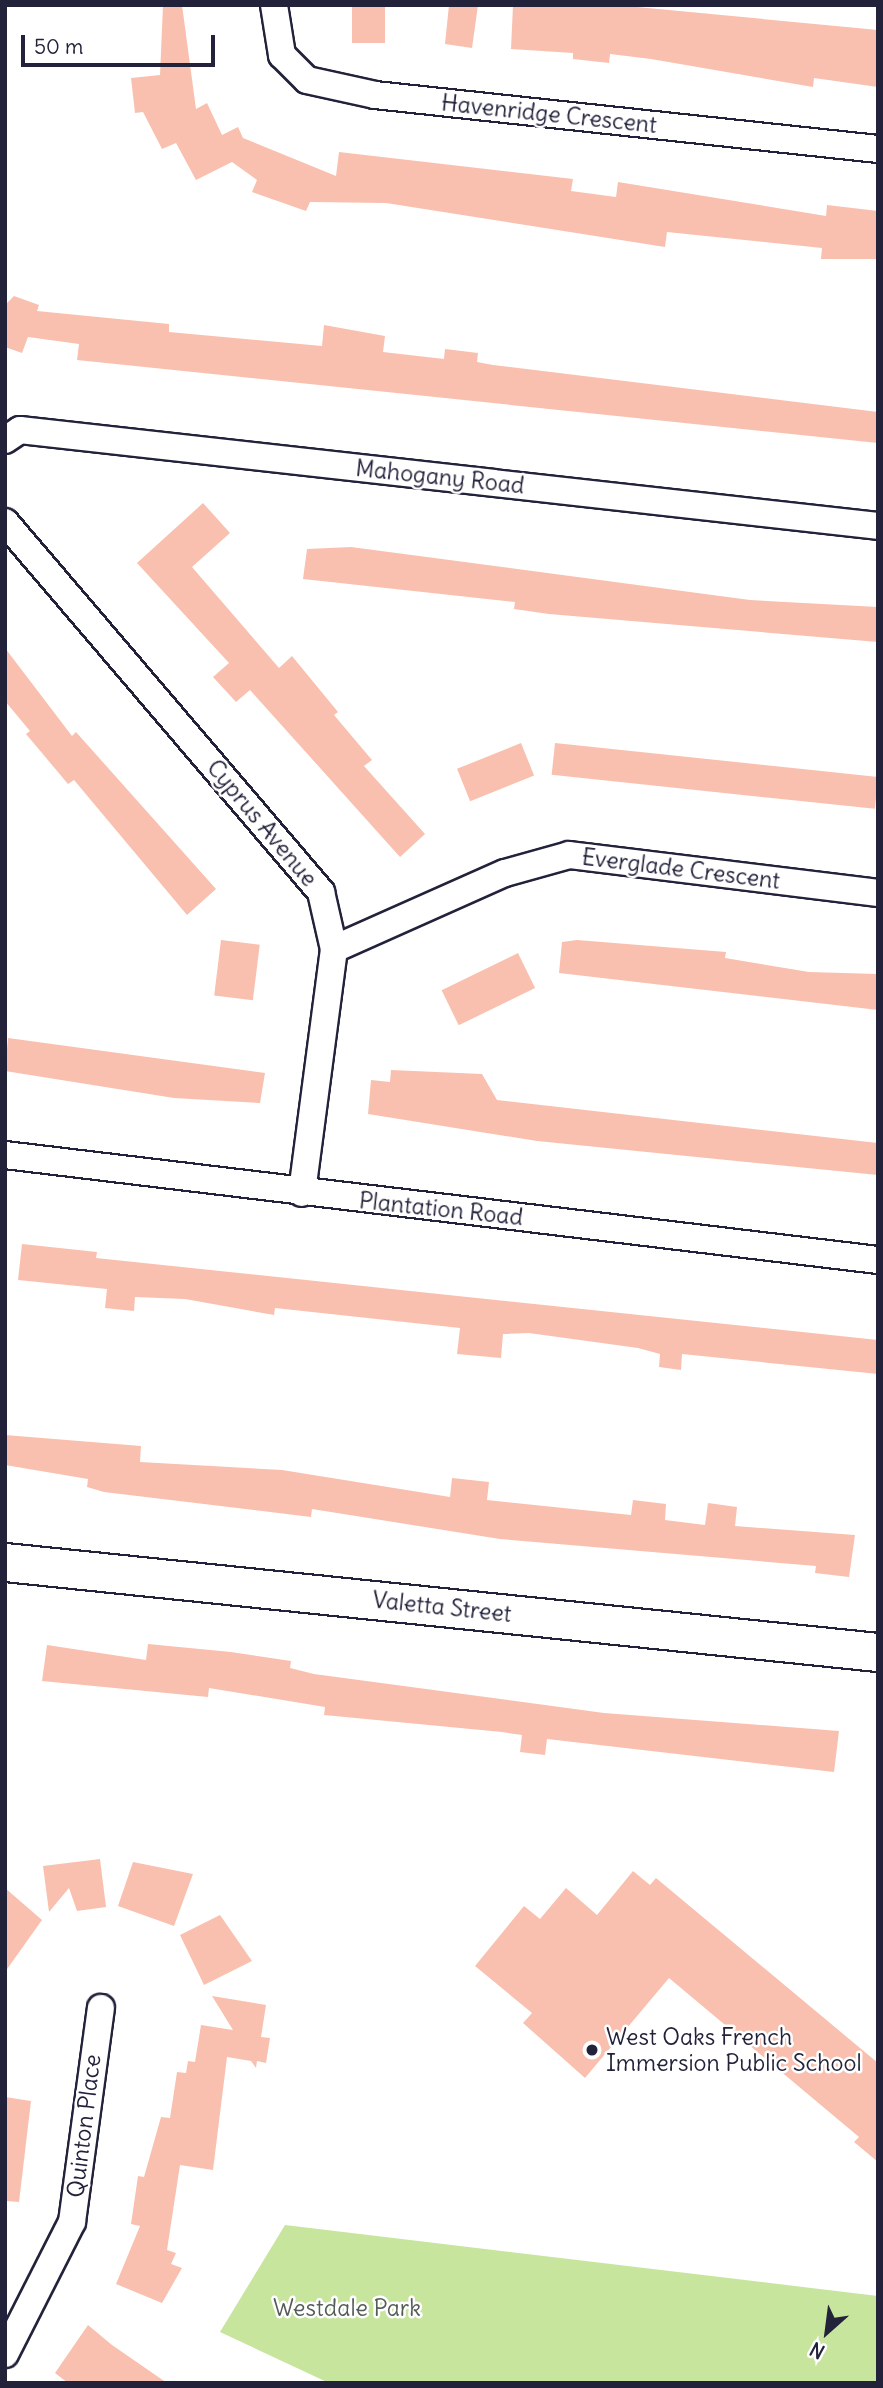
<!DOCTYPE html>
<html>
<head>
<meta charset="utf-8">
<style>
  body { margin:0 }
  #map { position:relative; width:883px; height:2388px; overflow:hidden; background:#fff; font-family:Delius,sans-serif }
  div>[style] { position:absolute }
  .green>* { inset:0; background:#c7e59d }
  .building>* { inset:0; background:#f9c0af; transform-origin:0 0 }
  .roads { filter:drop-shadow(2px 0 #22223b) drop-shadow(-2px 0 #22223b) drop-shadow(0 2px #22223b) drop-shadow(0 -2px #22223b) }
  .street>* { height:26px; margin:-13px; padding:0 13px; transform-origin:13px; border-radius:13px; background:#fff }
  .secondary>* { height:37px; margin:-18.5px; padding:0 18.5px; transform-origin:18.5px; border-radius:18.5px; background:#fff }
  .dots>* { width:19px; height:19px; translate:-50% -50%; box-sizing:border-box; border:4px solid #fff; border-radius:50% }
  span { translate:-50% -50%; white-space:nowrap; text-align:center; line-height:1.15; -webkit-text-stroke:5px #fff; paint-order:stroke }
  .street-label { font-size:23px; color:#22223b }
  .poi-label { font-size:23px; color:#22223b }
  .left { translate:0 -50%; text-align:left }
  .park-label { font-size:23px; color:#545c58 }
  .frame { position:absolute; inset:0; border:7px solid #22223b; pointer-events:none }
  .north { position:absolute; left:792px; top:2297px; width:70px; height:70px; -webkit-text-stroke:5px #fff; paint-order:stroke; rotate:208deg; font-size:19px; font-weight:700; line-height:28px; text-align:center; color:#22223b }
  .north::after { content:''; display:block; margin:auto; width:24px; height:32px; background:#22223b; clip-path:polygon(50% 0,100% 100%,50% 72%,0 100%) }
  .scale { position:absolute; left:21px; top:35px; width:194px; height:32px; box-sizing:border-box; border:4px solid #22223b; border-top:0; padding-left:9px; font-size:21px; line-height:24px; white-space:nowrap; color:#22223b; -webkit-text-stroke:5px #fff; paint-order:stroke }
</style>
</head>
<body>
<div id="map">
  <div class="green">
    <div style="clip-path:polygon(285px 2225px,878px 2296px,878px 2383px,329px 2383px,220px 2332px)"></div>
  </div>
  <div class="building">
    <div style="clip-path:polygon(163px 5px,182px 5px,196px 109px,207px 103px,222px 135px,238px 127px,243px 138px,336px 176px,339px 152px,573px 179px,571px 191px,616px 197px,618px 182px,826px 216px,827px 205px,878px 211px,878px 259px,821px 259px,822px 248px,667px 232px,665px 247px,386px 203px,310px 202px,306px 211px,252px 192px,257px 180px,232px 162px,196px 180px,176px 143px,162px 149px,143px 112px,135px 113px,131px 78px,160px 75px)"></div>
    <div style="left:352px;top:5px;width:33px;height:38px"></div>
    <div style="clip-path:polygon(449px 5px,478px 5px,472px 48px,445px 44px)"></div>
    <div style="clip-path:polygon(513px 5px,616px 5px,878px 30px,878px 87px,814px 78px,813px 87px,651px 59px,610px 54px,609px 63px,573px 59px,573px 53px,511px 49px)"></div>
    <div style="clip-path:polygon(14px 296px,39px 305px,37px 311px,169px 324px,169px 332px,322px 346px,324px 325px,385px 336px,383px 352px,444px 359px,445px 349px,478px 353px,477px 362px,493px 365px,878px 412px,878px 443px,77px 360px,79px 344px,28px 337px,22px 353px,5px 347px,5px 305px)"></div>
    <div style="clip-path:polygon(203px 503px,230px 533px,192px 567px,279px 668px,292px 656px,338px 712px,334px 715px,372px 760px,364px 766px,425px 834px,400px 857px,250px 690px,236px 702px,213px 677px,229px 663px,137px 563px)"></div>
    <div style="clip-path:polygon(351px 547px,750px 600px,878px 607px,878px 642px,549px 614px,514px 609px,515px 602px,303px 579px,307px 549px)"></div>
    <div style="clip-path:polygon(5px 648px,72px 736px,76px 732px,216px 889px,187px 915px,74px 780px,68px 784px,26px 734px,30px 731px,5px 701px)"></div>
    <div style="left:521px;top:743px;width:35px;height:69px;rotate:68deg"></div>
    <div style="left:555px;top:743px;width:325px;height:32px;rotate:6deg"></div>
    <div style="left:221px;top:940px;width:39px;height:56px;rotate:7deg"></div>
    <div style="clip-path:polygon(577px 940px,726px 952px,725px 958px,809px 972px,878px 974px,878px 1010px,559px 973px,562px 942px)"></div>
    <div style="left:518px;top:953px;width:39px;height:85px;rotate:64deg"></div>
    <div style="clip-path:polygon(8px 1038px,265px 1073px,260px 1103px,174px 1098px,5px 1071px)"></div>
    <div style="clip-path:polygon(391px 1070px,482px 1074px,497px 1100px,878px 1143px,878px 1175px,537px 1141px,368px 1114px,371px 1080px,390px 1082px)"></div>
    <div style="clip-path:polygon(22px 1244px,97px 1252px,96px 1258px,878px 1340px,878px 1374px,682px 1354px,681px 1370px,659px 1367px,660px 1354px,638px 1348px,529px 1333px,503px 1334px,501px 1358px,457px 1354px,460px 1328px,275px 1308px,274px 1315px,185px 1299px,135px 1297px,134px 1311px,105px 1308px,107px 1289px,18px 1280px)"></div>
    <div style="clip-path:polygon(5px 1435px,141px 1446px,140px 1462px,282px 1470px,450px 1497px,452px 1478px,489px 1482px,487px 1500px,631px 1515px,633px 1500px,666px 1504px,665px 1520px,705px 1525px,708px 1503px,737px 1507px,735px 1526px,855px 1535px,849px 1577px,815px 1573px,816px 1566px,500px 1539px,312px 1509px,311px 1517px,104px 1492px,87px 1487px,88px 1479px,5px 1465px)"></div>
    <div style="clip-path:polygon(148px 1644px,231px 1652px,291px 1661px,290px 1668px,314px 1674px,604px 1713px,839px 1731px,834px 1772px,547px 1739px,545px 1755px,520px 1752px,522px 1735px,502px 1732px,324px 1715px,325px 1707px,209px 1688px,208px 1697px,42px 1681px,47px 1645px,146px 1660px)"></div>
    <div style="clip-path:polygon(100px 1859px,106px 1907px,77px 1911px,69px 1888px,49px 1912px,43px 1866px)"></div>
    <div style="clip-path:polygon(133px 1862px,193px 1874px,174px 1926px,118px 1906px)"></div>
    <div style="clip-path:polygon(633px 1871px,650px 1885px,656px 1878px,878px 2063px,878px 2162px,854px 2142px,859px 2137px,669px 1978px,585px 2078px,523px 2023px,532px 2013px,475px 1966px,524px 1906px,540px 1919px,566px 1888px,597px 1915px)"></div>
    <div style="clip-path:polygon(5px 1888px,42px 1920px,5px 1972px)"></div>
    <div style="clip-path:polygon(220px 1915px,252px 1961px,204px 1985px,180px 1935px)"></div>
    <div style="clip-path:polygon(212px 1996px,266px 2005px,261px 2037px,270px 2038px,266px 2063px,257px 2061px,256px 2068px,251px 2061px,227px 2057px,213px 2170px,180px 2165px,167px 2250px,176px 2253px,171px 2264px,182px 2268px,162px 2303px,116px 2284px,140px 2226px,131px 2224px,138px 2176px,144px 2177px,161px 2117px,170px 2118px,177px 2072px,186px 2073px,188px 2061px,195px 2062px,201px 2025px,233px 2030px)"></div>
    <div style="clip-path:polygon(5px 2097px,31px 2101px,19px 2202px,5px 2201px)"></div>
    <div style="clip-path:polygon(88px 2325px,112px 2345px,167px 2383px,68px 2383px,55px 2373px)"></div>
  </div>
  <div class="roads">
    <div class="street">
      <div style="left:274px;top:5px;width:51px;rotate:80.9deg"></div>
      <div style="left:282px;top:55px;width:35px;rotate:45deg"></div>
      <div style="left:307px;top:80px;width:70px;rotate:12.4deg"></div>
      <div style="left:375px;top:95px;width:506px;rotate:6.13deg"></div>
      <div style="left:5px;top:440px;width:18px;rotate:-34deg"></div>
      <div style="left:20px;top:430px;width:863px;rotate:6.38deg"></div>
      <div style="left:5px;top:522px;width:487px;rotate:49.5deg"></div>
      <div style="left:321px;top:892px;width:58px;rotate:77.2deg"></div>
      <div style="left:334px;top:949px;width:246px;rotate:97.5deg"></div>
      <div style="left:334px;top:949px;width:187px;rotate:-24deg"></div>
      <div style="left:505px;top:873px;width:66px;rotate:-15.7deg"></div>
      <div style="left:569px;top:855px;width:311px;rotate:7deg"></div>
      <div style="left:5px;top:1155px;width:879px;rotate:6.86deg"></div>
      <div style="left:5px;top:2354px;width:148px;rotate:-63.1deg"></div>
      <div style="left:72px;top:2222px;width:216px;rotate:-82.3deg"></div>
    </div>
    <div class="secondary">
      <div style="left:5px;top:1562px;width:878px;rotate:5.89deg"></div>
    </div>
  </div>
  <div class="dots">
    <div style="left:592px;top:2050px;background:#22223b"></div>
  </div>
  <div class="street-label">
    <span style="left:549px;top:114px;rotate:6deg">Havenridge Crescent</span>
    <span style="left:440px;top:477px;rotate:6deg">Mahogany Road</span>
    <span style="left:262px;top:823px;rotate:50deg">Cyprus Avenue</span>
    <span style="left:681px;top:869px;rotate:7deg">Everglade Crescent</span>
    <span style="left:441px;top:1209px;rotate:6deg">Plantation Road</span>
    <span style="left:442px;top:1607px;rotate:6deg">Valetta Street</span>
    <span style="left:84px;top:2126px;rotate:-83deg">Quinton Place</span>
  </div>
  <div class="poi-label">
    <span class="left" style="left:606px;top:2050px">West Oaks French<br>Immersion Public School</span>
  </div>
  <div class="park-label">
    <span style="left:347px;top:2308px">Westdale Park</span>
  </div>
  <div class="frame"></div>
  <div class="north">N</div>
  <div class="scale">50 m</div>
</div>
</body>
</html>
